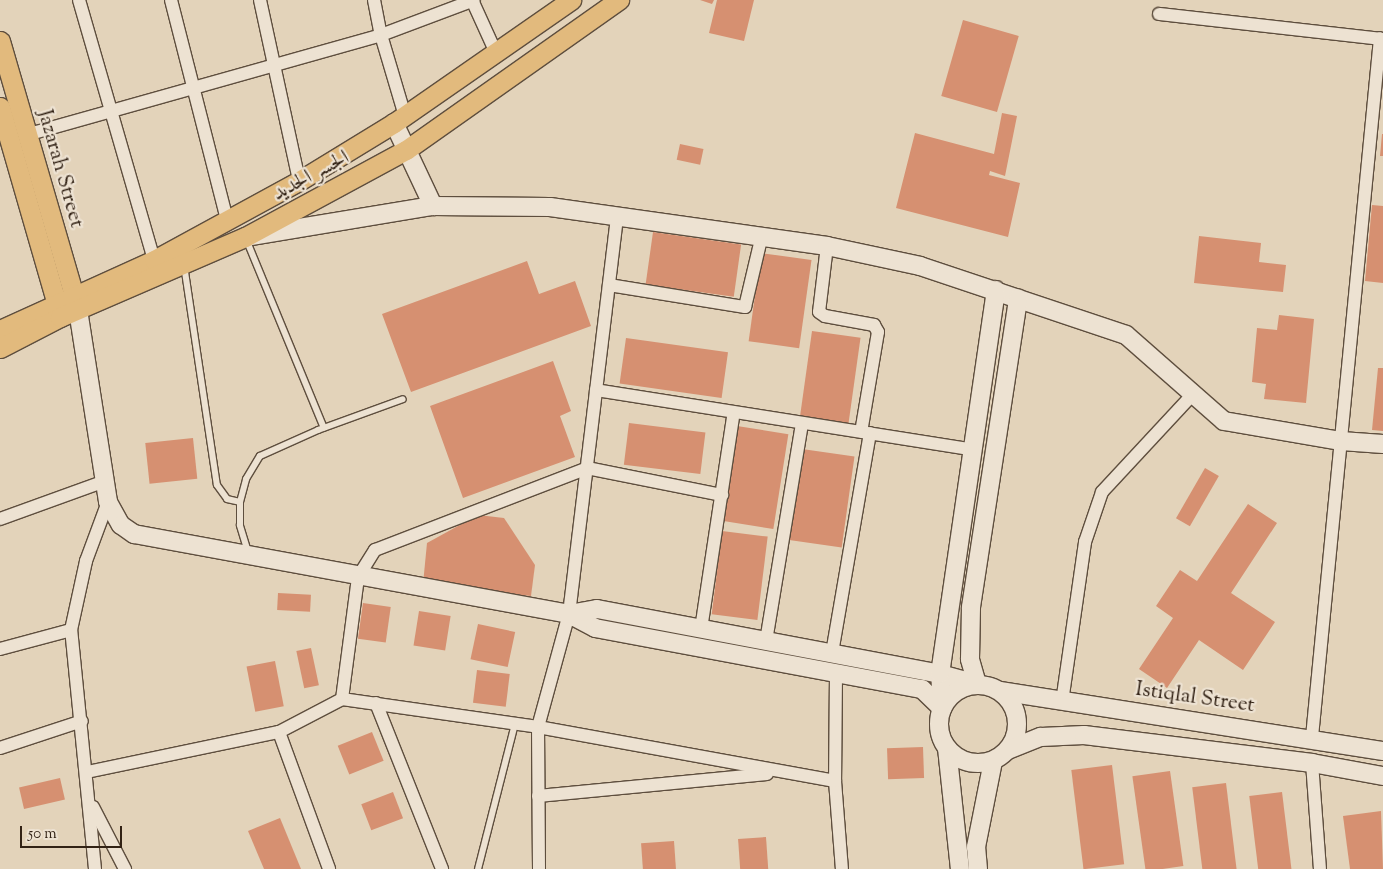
<!DOCTYPE html>
<html>
<head>
<meta charset="utf-8">
<style>
  body { margin:0 }
  #map { position:relative; width:1383px; height:869px; overflow:hidden; background:#e3d3ba; font-family:"Sorts Mill Goudy",Amiri,serif }
  div>[style] { position:absolute }
  .building>* { inset:0; background:#d69071; transform-origin:0 0 }
  .roads { filter:drop-shadow(1px 0 #5e4e3e) drop-shadow(-1px 0 #5e4e3e) drop-shadow(0 1px #5e4e3e) drop-shadow(0 -1px #5e4e3e) }
  .lane>* { height:6px; margin:-3px; padding:0 3px; transform-origin:3px; border-radius:3px; background:#ede2d2 }
  .street>* { height:12px; margin:-6px; padding:0 6px; transform-origin:6px; border-radius:6px; background:#ede2d2 }
  .secondary>* { height:18px; margin:-9px; padding:0 9px; transform-origin:9px; border-radius:9px; background:#ede2d2 }
  .secondary>.ring { margin:-9px; padding:0; box-sizing:content-box; background:none; border:18px solid #ede2d2; border-radius:50% }
  .primary>* { height:19px; margin:-9.5px; padding:0 9.5px; transform-origin:9.5px; border-radius:9.5px; background:#e2ba7d }
  span { translate:-50% -50%; white-space:nowrap; text-align:center; line-height:1.15; -webkit-text-stroke:4.5px #ede2d2; paint-order:stroke }
  .street-label { font-size:21px; color:#322215 }
  .scale { position:absolute; left:20px; top:826px; width:102px; height:22px; box-sizing:border-box; border:2px solid #322215; border-top:0; padding-left:6px; font-size:15px; line-height:18px; white-space:nowrap; color:#322215; -webkit-text-stroke:4px #ede2d2; paint-order:stroke }
</style>
</head>
<body>
<div id="map">
  <div class="building">
    <div style="clip-path:polygon(700px 0,714px 0,712px 4px)"></div>
    <div style="clip-path:polygon(717px 0,754px 0,744px 41px,709px 33px)"></div>
    <div style="left:963px;top:20px;width:58px;height:79px;rotate:16deg"></div>
    <div style="clip-path:polygon(1002px 113px,1017px 116px,1005px 176px,990px 171px,989px 175px,1020px 183px,1008px 237px,896px 208px,915px 133px,994px 154px)"></div>
    <div style="clip-path:polygon(1382px 134px,1383px 134px,1383px 156px,1380px 156px)"></div>
    <div style="left:680px;top:144px;width:24px;height:16px;rotate:12deg"></div>
    <div style="clip-path:polygon(1372px 205px,1383px 206px,1383px 283px,1365px 281px)"></div>
    <div style="left:653px;top:232px;width:89px;height:53px;rotate:8deg"></div>
    <div style="clip-path:polygon(1199px 236px,1261px 243px,1259px 262px,1286px 265px,1283px 292px,1194px 283px)"></div>
    <div style="left:761px;top:253px;width:51px;height:89px;rotate:8deg"></div>
    <div style="clip-path:polygon(527px 261px,539px 294px,575px 281px,591px 326px,411px 392px,382px 314px)"></div>
    <div style="clip-path:polygon(1279px 315px,1314px 319px,1306px 403px,1264px 399px,1266px 384px,1252px 382px,1257px 328px,1277px 330px)"></div>
    <div style="left:812px;top:331px;width:49px;height:87px;rotate:8deg"></div>
    <div style="left:626px;top:338px;width:103px;height:46px;rotate:8deg"></div>
    <div style="clip-path:polygon(553px 361px,571px 411px,560px 416px,575px 457px,463px 498px,430px 406px)"></div>
    <div style="clip-path:polygon(1378px 368px,1383px 368px,1383px 431px,1372px 430px)"></div>
    <div style="left:629px;top:423px;width:77px;height:42px;rotate:7deg"></div>
    <div style="left:737px;top:426px;width:52px;height:96px;rotate:9deg"></div>
    <div style="left:193px;top:438px;width:41px;height:48px;rotate:84deg"></div>
    <div style="left:802px;top:449px;width:53px;height:92px;rotate:8deg"></div>
    <div style="left:1205px;top:468px;width:16px;height:58px;rotate:30deg"></div>
    <div style="clip-path:polygon(1248px 504px,1277px 523px,1231px 593px,1275px 622px,1243px 670px,1199px 640px,1167px 688px,1139px 669px,1173px 618px,1156px 606px,1180px 570px,1197px 581px)"></div>
    <div style="clip-path:polygon(478px 515px,504px 518px,535px 565px,531px 596px,423px 584px,427px 543px)"></div>
    <div style="left:722px;top:531px;width:46px;height:84px;rotate:7deg"></div>
    <div style="left:278px;top:593px;width:33px;height:17px;rotate:3deg"></div>
    <div style="left:363px;top:603px;width:28px;height:36px;rotate:8deg"></div>
    <div style="left:419px;top:611px;width:32px;height:35px;rotate:9deg"></div>
    <div style="left:478px;top:624px;width:38px;height:36px;rotate:12deg"></div>
    <div style="left:311px;top:648px;width:38px;height:15px;rotate:78deg"></div>
    <div style="left:275px;top:661px;width:46px;height:29px;rotate:79deg"></div>
    <div style="left:477px;top:670px;width:33px;height:33px;rotate:7deg"></div>
    <div style="left:372px;top:732px;width:31px;height:37px;rotate:68deg"></div>
    <div style="left:923px;top:747px;width:31px;height:36px;rotate:88deg"></div>
    <div style="left:1112px;top:765px;width:100px;height:41px;rotate:83deg"></div>
    <div style="left:1170px;top:771px;width:96px;height:38px;rotate:82deg"></div>
    <div style="left:60px;top:778px;width:22px;height:42px;rotate:77deg"></div>
    <div style="left:1226px;top:783px;width:87px;height:34px;rotate:83deg"></div>
    <div style="left:393px;top:792px;width:28px;height:34px;rotate:69deg"></div>
    <div style="left:1282px;top:792px;width:78px;height:33px;rotate:83deg"></div>
    <div style="clip-path:polygon(1381px 811px,1383px 869px,1350px 869px,1343px 816px)"></div>
    <div style="clip-path:polygon(280px 818px,301px 869px,264px 869px,248px 831px)"></div>
    <div style="left:766px;top:837px;width:32px;height:28px;rotate:86deg"></div>
    <div style="left:674px;top:841px;width:28px;height:33px;rotate:86deg"></div>
  </div>
  <div class="roads">
    <div class="lane">
      <div style="left:246px;top:239px;width:204px;rotate:67.6deg"></div>
      <div style="left:184px;top:265px;width:222px;rotate:81.5deg"></div>
      <div style="left:217px;top:485px;width:17px;rotate:54deg"></div>
      <div style="left:227px;top:499px;width:13px;rotate:13deg"></div>
      <div style="left:248px;top:552px;width:28px;rotate:-107deg"></div>
      <div style="left:240px;top:525px;width:23px;rotate:-90deg"></div>
      <div style="left:240px;top:502px;width:24px;rotate:-75deg"></div>
      <div style="left:246px;top:479px;width:27px;rotate:-59deg"></div>
      <div style="left:260px;top:456px;width:64px;rotate:-24.1deg"></div>
      <div style="left:318px;top:430px;width:90px;rotate:-20deg"></div>
      <div style="left:478px;top:869px;width:150px;rotate:-75.7deg"></div>
    </div>
    <div class="street">
      <div style="left:79px;top:0;width:271px;rotate:73.9deg"></div>
      <div style="left:171px;top:0;width:226px;rotate:75.7deg"></div>
      <div style="left:260px;top:0;width:185px;rotate:77.8deg"></div>
      <div style="left:374px;top:0;width:36px;rotate:79deg"></div>
      <div style="left:381px;top:35px;width:84px;rotate:73.5deg"></div>
      <div style="left:472px;top:0;width:58px;rotate:65.6deg"></div>
      <div style="left:1159px;top:14px;width:225px;rotate:6.4deg"></div>
      <div style="left:26px;top:135px;width:369px;rotate:-15.7deg"></div>
      <div style="left:381px;top:35px;width:99px;rotate:-20.6deg"></div>
      <div style="left:827px;top:246px;width:66px;rotate:96.9deg"></div>
      <div style="left:819px;top:312px;width:7px;rotate:34deg"></div>
      <div style="left:825px;top:316px;width:50px;rotate:10.4deg"></div>
      <div style="left:874px;top:325px;width:8px;rotate:60deg"></div>
      <div style="left:878px;top:332px;width:101px;rotate:99.6deg"></div>
      <div style="left:609px;top:285px;width:138px;rotate:9.2deg"></div>
      <div style="left:745px;top:307px;width:74px;rotate:-76.7deg"></div>
      <div style="left:596px;top:390px;width:382px;rotate:9deg"></div>
      <div style="left:0;top:519px;width:112px;rotate:-19.9deg"></div>
      <div style="left:701px;top:629px;width:219px;rotate:-81.4deg"></div>
      <div style="left:766px;top:641px;width:221px;rotate:-80.6deg"></div>
      <div style="left:0;top:649px;width:73px;rotate:-15deg"></div>
      <div style="left:832px;top:653px;width:223px;rotate:-80.2deg"></div>
      <div style="left:836px;top:673px;width:108px;rotate:90.5deg"></div>
      <div style="left:835px;top:781px;width:88px;rotate:85.5deg"></div>
      <div style="left:342px;top:699px;width:123px;rotate:-82.5deg"></div>
      <div style="left:358px;top:577px;width:32px;rotate:-58deg"></div>
      <div style="left:375px;top:550px;width:227px;rotate:-21.1deg"></div>
      <div style="left:587px;top:468px;width:138px;rotate:11.3deg"></div>
      <div style="left:1062px;top:702px;width:162px;rotate:-81.8deg"></div>
      <div style="left:1085px;top:542px;width:53px;rotate:-71.2deg"></div>
      <div style="left:1102px;top:492px;width:132px;rotate:-47.1deg"></div>
      <div style="left:376px;top:703px;width:179px;rotate:68.3deg"></div>
      <div style="left:279px;top:732px;width:146px;rotate:69.9deg"></div>
      <div style="left:1312px;top:737px;width:702px;rotate:-84.44deg"></div>
      <div style="left:0;top:748px;width:86px;rotate:-18.2deg"></div>
      <div style="left:1312px;top:763px;width:106px;rotate:85.7deg"></div>
      <div style="left:87px;top:772px;width:196px;rotate:-11.8deg"></div>
      <div style="left:279px;top:732px;width:71px;rotate:-27.6deg"></div>
      <div style="left:342px;top:699px;width:198px;rotate:8.1deg"></div>
      <div style="left:538px;top:727px;width:302px;rotate:10.3deg"></div>
      <div style="left:538px;top:796px;width:230px;rotate:-5.5deg"></div>
      <div style="left:93px;top:807px;width:70px;rotate:62.7deg"></div>
      <div style="left:95px;top:869px;width:240px;rotate:-95.7deg"></div>
      <div style="left:71px;top:630px;width:71px;rotate:-77.7deg"></div>
      <div style="left:86px;top:561px;width:63px;rotate:-69.6deg"></div>
      <div style="left:539px;top:869px;width:142px;rotate:-90.4deg"></div>
      <div style="left:538px;top:727px;width:117px;rotate:-74.7deg"></div>
      <div style="left:569px;top:614px;width:401px;rotate:-83.1deg"></div>
    </div>
    <div class="secondary">
      <div style="left:394px;top:123px;width:92px;rotate:64.8deg"></div>
      <div style="left:251px;top:236px;width:184px;rotate:-9.4deg"></div>
      <div style="left:433px;top:206px;width:117px;rotate:0.5deg"></div>
      <div style="left:550px;top:207px;width:280px;rotate:8deg"></div>
      <div style="left:827px;top:246px;width:95px;rotate:12.1deg"></div>
      <div style="left:920px;top:266px;width:217px;rotate:18.5deg"></div>
      <div style="left:1126px;top:335px;width:130px;rotate:41.3deg"></div>
      <div style="left:1224px;top:421px;width:119px;rotate:9.7deg"></div>
      <div style="left:1341px;top:441px;width:42px;rotate:4.1deg"></div>
      <div style="left:78px;top:310px;width:194px;rotate:81.1deg"></div>
      <div style="left:108px;top:502px;width:26px;rotate:61deg"></div>
      <div style="left:121px;top:525px;width:16px;rotate:35deg"></div>
      <div style="left:134px;top:534px;width:442px;rotate:10.4deg"></div>
      <div style="left:569px;top:614px;width:30px;rotate:28deg"></div>
      <div style="left:595px;top:628px;width:333px;rotate:10.6deg"></div>
      <div style="left:922px;top:689px;width:28px;rotate:44deg"></div>
      <div style="left:569px;top:614px;width:28px;rotate:-10deg"></div>
      <div style="left:597px;top:609px;width:349px;rotate:10.7deg"></div>
      <div style="left:940px;top:674px;width:38px;rotate:15deg"></div>
      <div style="left:977px;top:684px;width:26px;rotate:-106deg"></div>
      <div style="left:970px;top:659px;width:52px;rotate:-88.9deg"></div>
      <div style="left:971px;top:607px;width:312px;rotate:-81.3deg"></div>
      <div class="ring" style="left:939px;top:685px;width:60px;height:60px"></div>
      <div style="left:1000px;top:691px;width:388px;rotate:8.9deg"></div>
      <div style="left:942px;top:708px;width:34px;rotate:-93deg"></div>
      <div style="left:940px;top:674px;width:388px;rotate:-81.7deg"></div>
      <div style="left:947px;top:748px;width:122px;rotate:83.9deg"></div>
      <div style="left:1008px;top:750px;width:35px;rotate:-22deg"></div>
      <div style="left:1041px;top:737px;width:43px;rotate:-2.7deg"></div>
      <div style="left:1084px;top:735px;width:230px;rotate:7deg"></div>
      <div style="left:1312px;top:763px;width:72px;rotate:10.4deg"></div>
      <div style="left:978px;top:869px;width:22px;rotate:-95deg"></div>
      <div style="left:976px;top:847px;width:88px;rotate:-78.8deg"></div>
    </div>
    <div class="primary">
      <div style="left:0;top:41px;width:276px;rotate:73.8deg"></div>
      <div style="left:0;top:107px;width:216px;rotate:73.9deg"></div>
      <div style="left:0;top:330px;width:169px;rotate:-24.4deg"></div>
      <div style="left:154px;top:260px;width:165px;rotate:-28.6deg"></div>
      <div style="left:299px;top:181px;width:111px;rotate:-31.4deg"></div>
      <div style="left:394px;top:123px;width:216px;rotate:-34.8deg"></div>
      <div style="left:0;top:348px;width:68px;rotate:-27.3deg"></div>
      <div style="left:60px;top:317px;width:202px;rotate:-23.4deg"></div>
      <div style="left:245px;top:237px;width:183px;rotate:-28.4deg"></div>
      <div style="left:406px;top:150px;width:261px;rotate:-35.2deg"></div>
    </div>
  </div>
  <div class="street-label">
    <span style="left:60px;top:169px;rotate:74deg">Jazarah Street</span>
    <span style="left:311px;top:176px;rotate:-28deg">الجسر الجديد</span>
    <span style="left:1195px;top:698px;rotate:8deg">Istiqlal Street</span>
  </div>
  <div class="scale">50 m</div>
</div>
</body>
</html>
